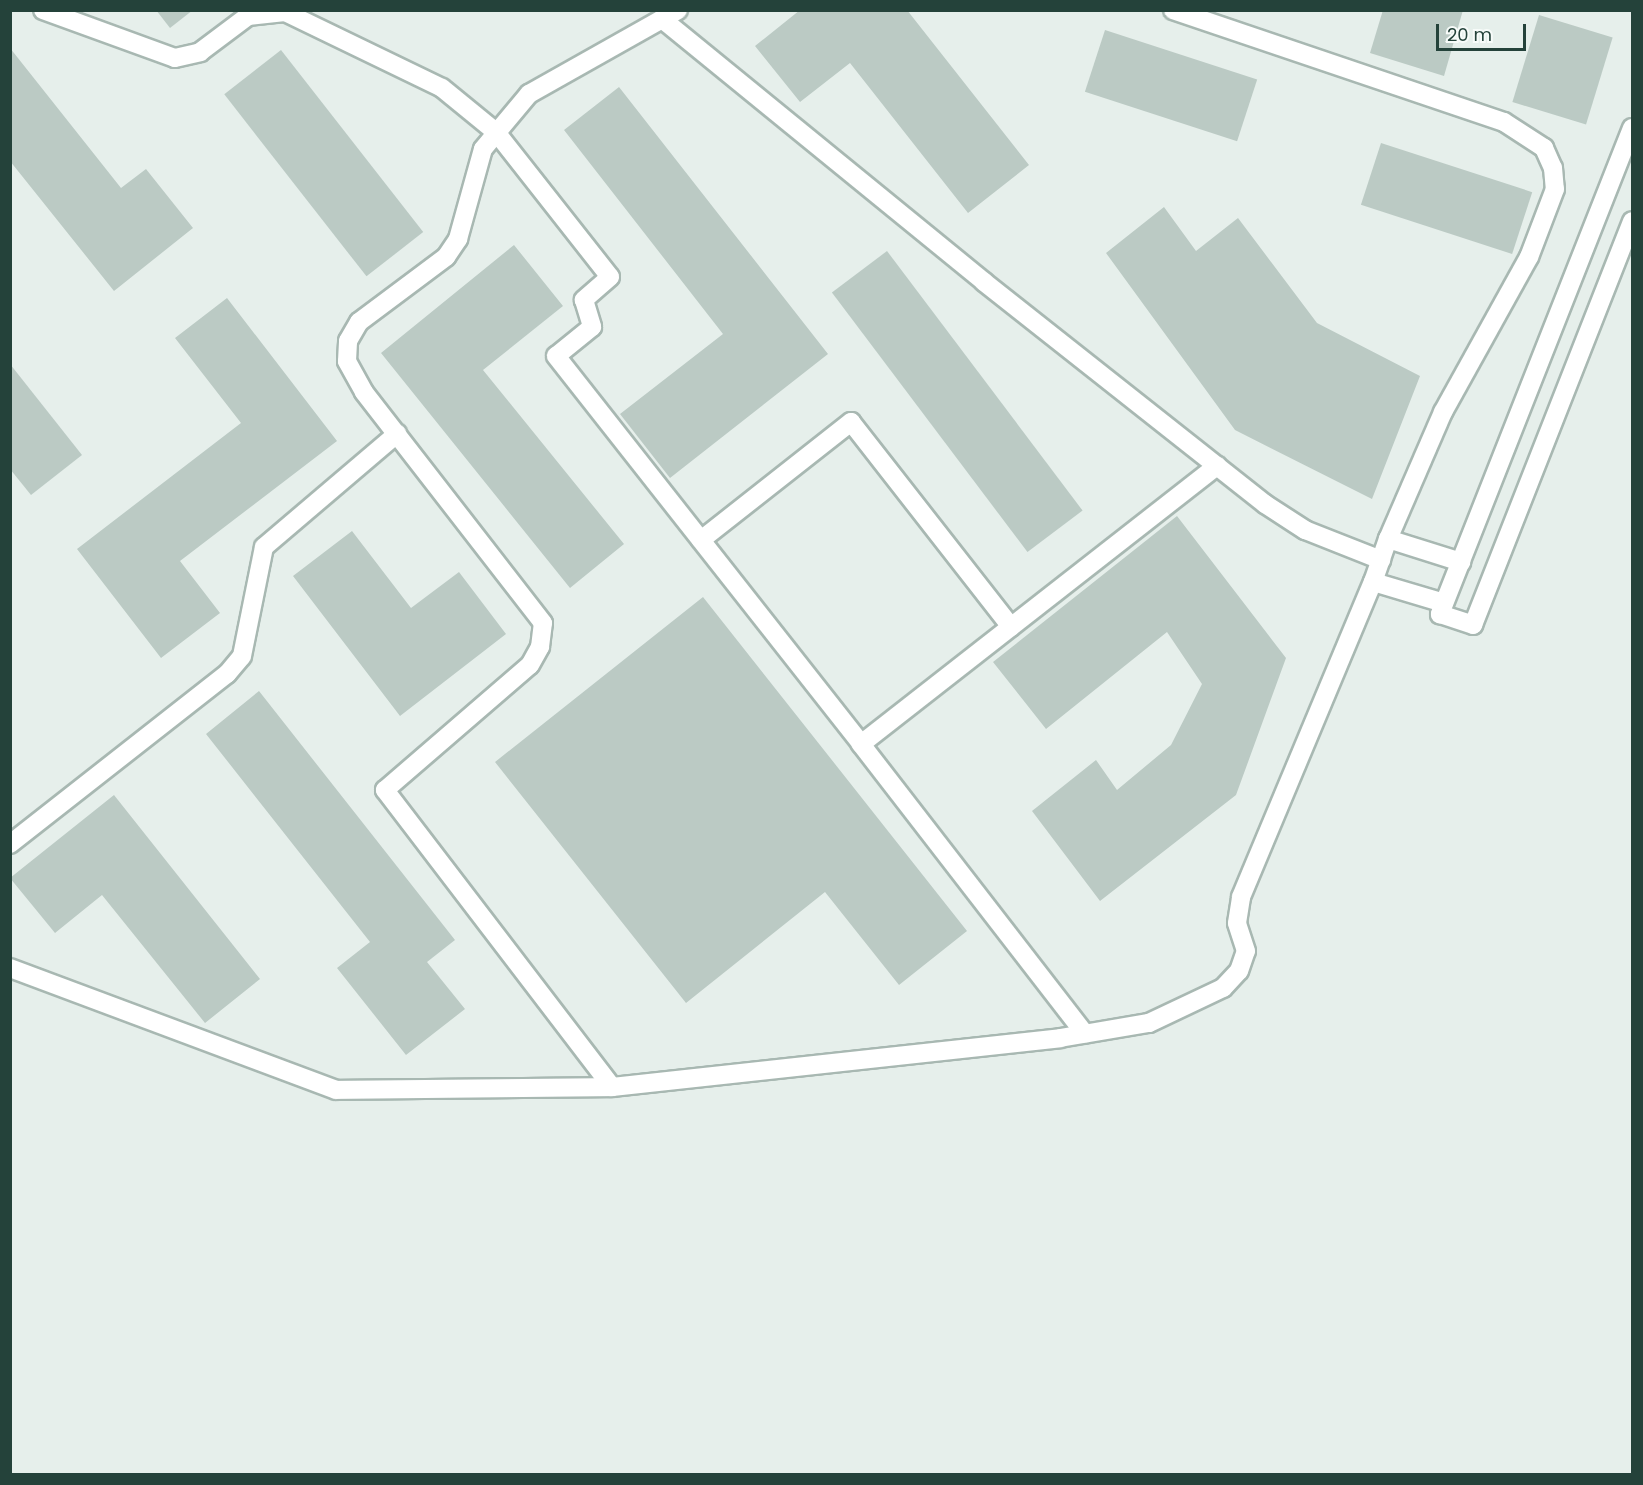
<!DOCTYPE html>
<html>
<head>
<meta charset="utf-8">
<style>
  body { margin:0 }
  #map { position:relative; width:1643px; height:1485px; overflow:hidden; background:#e6efeb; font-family:Poppins,sans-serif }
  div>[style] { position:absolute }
  .building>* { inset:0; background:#bbcac4; transform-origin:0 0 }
  .roads { filter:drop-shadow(2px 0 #a8b8b2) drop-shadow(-2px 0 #a8b8b2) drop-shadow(0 2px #a8b8b2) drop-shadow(0 -2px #a8b8b2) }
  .minor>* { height:18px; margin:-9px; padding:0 9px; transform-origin:9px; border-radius:9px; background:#fff }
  span { translate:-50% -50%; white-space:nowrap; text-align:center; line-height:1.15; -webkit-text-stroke:6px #f7fbf9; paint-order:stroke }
  .frame { position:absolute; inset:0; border:12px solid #24423a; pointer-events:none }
  .scale { position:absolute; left:1436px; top:24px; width:90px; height:27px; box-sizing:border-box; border:3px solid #24423a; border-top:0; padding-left:8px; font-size:18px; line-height:21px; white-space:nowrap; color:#24423a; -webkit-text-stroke:4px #f7fbf9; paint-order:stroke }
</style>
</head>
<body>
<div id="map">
  <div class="building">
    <div style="clip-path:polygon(156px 10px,193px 10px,170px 28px)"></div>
    <div style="clip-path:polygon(800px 10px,907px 10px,1029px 165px,968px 213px,850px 63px,800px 102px,755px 46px)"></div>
    <div style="clip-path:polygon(1383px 10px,1463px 10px,1444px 76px,1370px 53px)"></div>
    <div style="left:1539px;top:15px;width:77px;height:91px;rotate:17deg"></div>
    <div style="left:1105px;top:30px;width:160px;height:65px;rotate:18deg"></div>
    <div style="clip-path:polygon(10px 48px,121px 188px,146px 169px,193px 228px,114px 291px,10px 161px)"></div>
    <div style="left:281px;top:50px;width:231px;height:72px;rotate:52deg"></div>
    <div style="clip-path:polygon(619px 87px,828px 354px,670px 478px,620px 414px,723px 334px,564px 130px)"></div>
    <div style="left:1381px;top:143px;width:159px;height:65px;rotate:18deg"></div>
    <div style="clip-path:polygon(1164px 207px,1196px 251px,1238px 218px,1317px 323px,1420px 376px,1372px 499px,1235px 430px,1106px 253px)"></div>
    <div style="clip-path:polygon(514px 245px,563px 306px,483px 370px,624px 544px,570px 588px,381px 353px)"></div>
    <div style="left:887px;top:251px;width:325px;height:69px;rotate:53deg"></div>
    <div style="clip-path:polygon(227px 298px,337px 441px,180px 561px,220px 613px,161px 658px,77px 549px,241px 423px,175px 338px)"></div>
    <div style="clip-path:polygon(10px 364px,82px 455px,31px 495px,10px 469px)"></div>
    <div style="clip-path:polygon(1177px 516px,1286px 658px,1236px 795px,1100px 901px,1032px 811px,1096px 760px,1117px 790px,1171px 745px,1202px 684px,1167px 632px,1046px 729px,993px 662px)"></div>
    <div style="clip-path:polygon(352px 531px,411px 608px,459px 572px,506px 634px,400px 716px,293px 576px)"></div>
    <div style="clip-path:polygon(703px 597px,967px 931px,899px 985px,825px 892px,686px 1003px,495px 762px)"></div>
    <div style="clip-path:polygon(259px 691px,455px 940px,427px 962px,465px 1009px,406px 1055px,337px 968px,370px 942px,206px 734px)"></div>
    <div style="clip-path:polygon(114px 795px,260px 979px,205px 1023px,102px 895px,55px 933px,10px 878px)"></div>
  </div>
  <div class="roads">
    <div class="minor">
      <div style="left:43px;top:10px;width:140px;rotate:20deg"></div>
      <div style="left:175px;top:58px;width:26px;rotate:-13deg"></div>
      <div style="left:200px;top:52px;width:60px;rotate:-36.9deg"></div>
      <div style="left:248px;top:16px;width:37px;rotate:-6deg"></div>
      <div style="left:285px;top:12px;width:174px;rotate:25.8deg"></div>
      <div style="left:442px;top:88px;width:70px;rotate:39.2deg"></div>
      <div style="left:496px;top:132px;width:184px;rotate:51.8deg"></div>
      <div style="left:610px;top:277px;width:35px;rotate:139deg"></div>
      <div style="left:584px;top:300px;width:28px;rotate:73deg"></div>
      <div style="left:592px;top:327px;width:46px;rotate:141.1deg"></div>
      <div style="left:556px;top:356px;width:494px;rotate:51.8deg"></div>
      <div style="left:861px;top:744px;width:452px;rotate:-38deg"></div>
      <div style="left:1173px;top:10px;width:349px;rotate:18.7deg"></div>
      <div style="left:1504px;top:122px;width:48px;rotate:33deg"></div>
      <div style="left:1544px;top:148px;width:22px;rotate:66deg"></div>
      <div style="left:1553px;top:168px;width:21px;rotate:85deg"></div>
      <div style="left:1555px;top:189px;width:73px;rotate:110.9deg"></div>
      <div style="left:1529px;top:257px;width:177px;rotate:119deg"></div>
      <div style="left:1443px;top:412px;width:138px;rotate:113.4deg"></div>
      <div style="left:662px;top:19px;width:416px;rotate:39.2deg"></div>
      <div style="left:984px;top:282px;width:358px;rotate:38.3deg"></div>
      <div style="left:1265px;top:504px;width:48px;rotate:33deg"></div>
      <div style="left:1305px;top:530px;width:82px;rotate:21.5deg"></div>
      <div style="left:1632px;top:128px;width:523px;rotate:111.56deg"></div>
      <div style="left:1440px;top:614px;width:35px;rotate:18deg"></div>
      <div style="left:1473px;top:625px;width:434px;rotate:-68.5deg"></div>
      <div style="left:701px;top:540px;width:191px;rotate:-38.2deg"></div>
      <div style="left:851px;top:422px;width:260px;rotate:52deg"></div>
      <div style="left:1444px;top:603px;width:74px;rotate:-163.5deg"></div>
      <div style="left:1373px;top:582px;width:46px;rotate:-70.8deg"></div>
      <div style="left:1388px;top:539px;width:77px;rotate:17.5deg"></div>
      <div style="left:861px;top:744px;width:366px;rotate:52.3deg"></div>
      <div style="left:10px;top:844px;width:276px;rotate:-38.1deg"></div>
      <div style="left:227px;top:674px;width:23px;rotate:-50deg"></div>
      <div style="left:242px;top:656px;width:111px;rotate:-78.6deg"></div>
      <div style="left:264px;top:547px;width:175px;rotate:-40.4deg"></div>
      <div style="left:10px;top:968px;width:348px;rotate:20.5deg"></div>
      <div style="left:336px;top:1090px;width:276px;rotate:-0.6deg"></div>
      <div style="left:612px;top:1087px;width:451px;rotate:-6.2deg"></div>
      <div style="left:1060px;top:1038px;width:90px;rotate:-9.6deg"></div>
      <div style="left:1149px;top:1023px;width:82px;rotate:-25.3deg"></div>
      <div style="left:1223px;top:988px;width:23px;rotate:-47deg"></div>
      <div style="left:1239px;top:971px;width:21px;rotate:-71deg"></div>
      <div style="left:1246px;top:951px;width:29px;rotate:-108deg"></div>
      <div style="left:1237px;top:923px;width:26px;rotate:-81deg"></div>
      <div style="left:1241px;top:897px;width:342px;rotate:-67.3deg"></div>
      <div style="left:612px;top:1087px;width:374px;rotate:-127.4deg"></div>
      <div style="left:385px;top:790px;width:191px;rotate:-40.8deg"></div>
      <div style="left:530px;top:665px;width:21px;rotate:-61deg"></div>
      <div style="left:540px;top:647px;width:24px;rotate:-83deg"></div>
      <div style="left:543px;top:623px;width:292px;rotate:-127.8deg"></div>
      <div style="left:364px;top:392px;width:35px;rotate:-119deg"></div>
      <div style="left:347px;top:361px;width:20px;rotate:-87deg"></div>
      <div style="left:348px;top:341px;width:22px;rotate:-60deg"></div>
      <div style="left:359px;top:322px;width:109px;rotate:-36.8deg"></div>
      <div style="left:446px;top:257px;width:22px;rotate:-56deg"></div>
      <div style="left:458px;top:239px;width:93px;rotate:-74.5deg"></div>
      <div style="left:483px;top:149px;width:72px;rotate:-50.1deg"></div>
      <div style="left:529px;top:94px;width:171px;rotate:-29.4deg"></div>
    </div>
  </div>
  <div class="frame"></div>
  <div class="scale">20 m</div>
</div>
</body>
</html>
